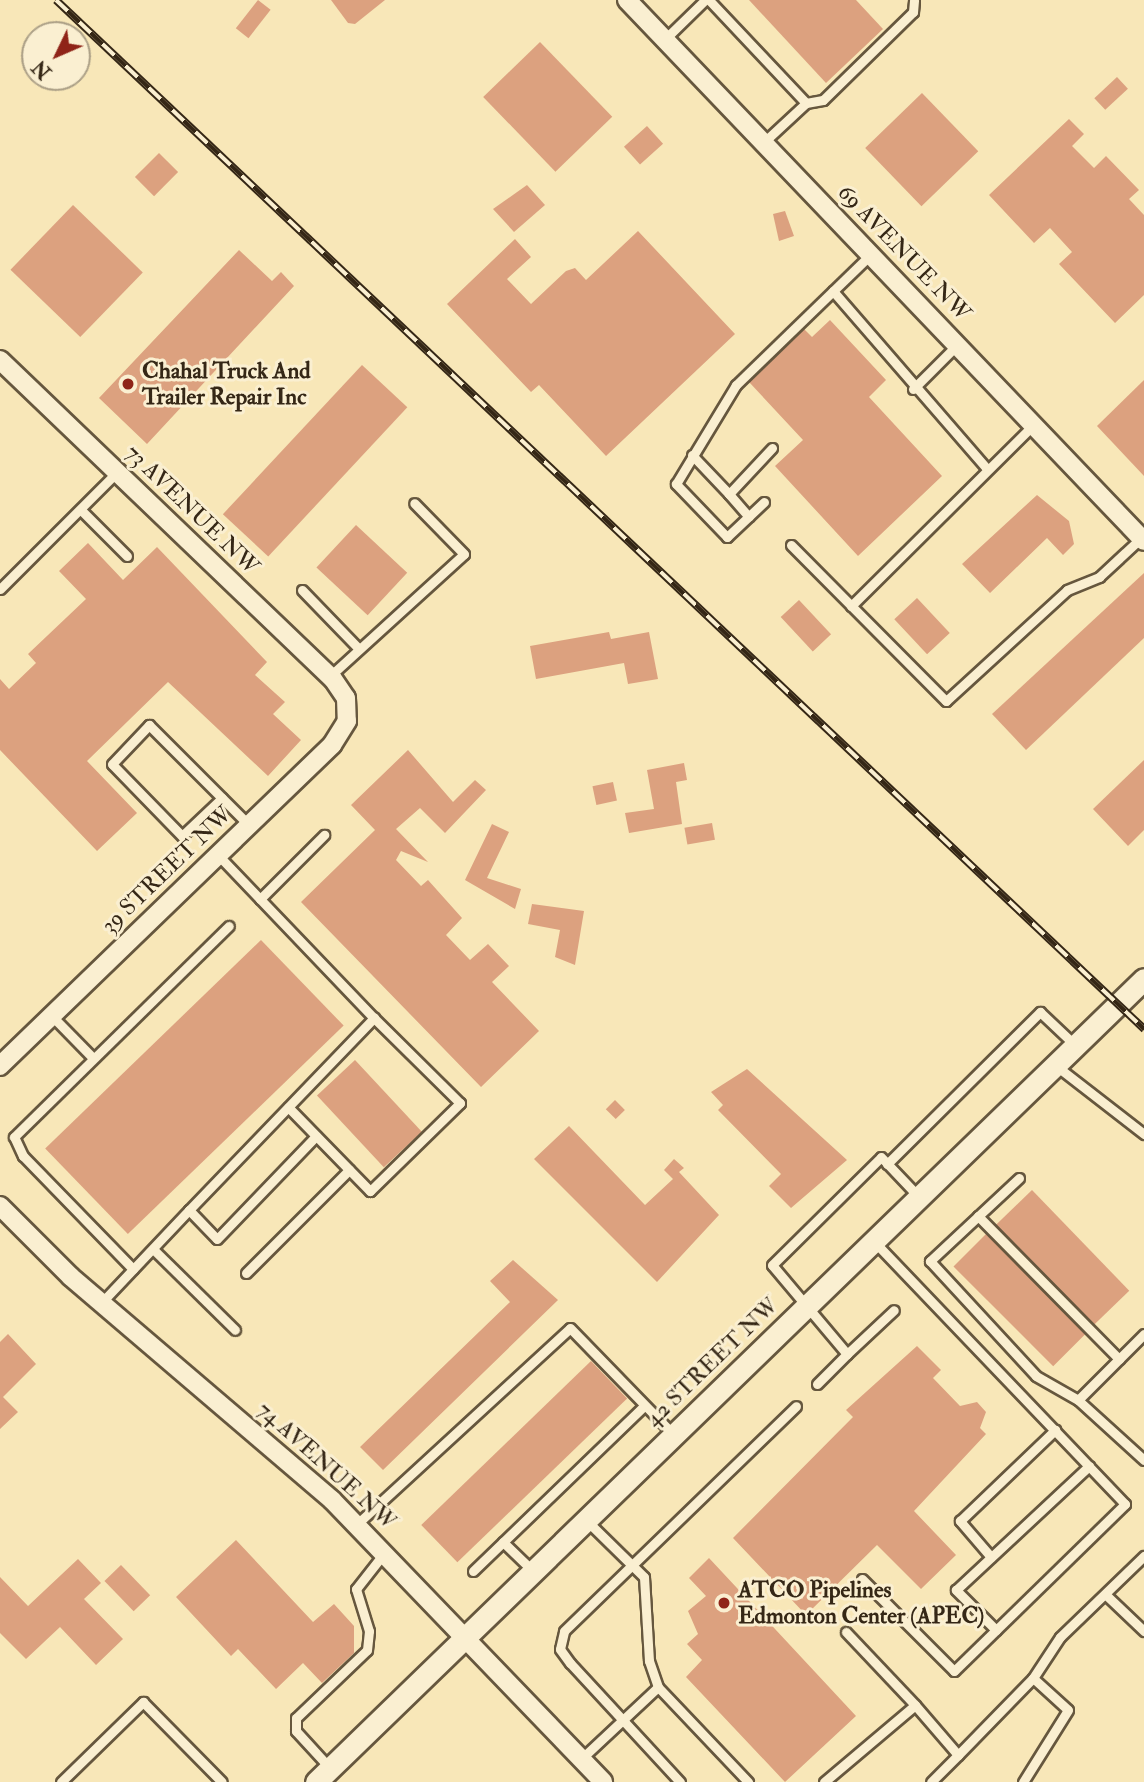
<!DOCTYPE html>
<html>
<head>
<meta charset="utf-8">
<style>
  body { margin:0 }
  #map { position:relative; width:1144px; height:1782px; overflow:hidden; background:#f8e7b8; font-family:"IM FELL Double Pica",serif }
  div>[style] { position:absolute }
  .building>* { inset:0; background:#dca17f; transform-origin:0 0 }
  .roads { filter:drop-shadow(2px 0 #66573e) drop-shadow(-2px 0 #66573e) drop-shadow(0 2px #66573e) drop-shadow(0 -2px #66573e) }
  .service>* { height:9px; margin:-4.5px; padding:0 4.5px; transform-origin:4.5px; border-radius:4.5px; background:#faefd1 }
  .minor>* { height:18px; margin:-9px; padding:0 9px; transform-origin:9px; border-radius:9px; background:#faefd1 }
  .tertiary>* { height:21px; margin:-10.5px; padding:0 10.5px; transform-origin:10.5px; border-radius:10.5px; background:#faefd1 }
  .rail>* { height:8px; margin-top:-4px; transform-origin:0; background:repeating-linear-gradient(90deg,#faefd1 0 16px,#352716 0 32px); box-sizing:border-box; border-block:2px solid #352716 }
  .dots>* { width:19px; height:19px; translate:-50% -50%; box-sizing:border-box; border:4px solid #faefd1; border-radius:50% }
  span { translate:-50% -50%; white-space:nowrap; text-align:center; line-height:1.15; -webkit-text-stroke:6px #faefd1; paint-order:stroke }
  .street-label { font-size:23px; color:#352716 }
  .poi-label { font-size:23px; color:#352716; font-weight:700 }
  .left { translate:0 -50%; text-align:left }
  .north { position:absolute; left:21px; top:21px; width:70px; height:70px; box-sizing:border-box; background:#faefd1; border:2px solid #ab9f86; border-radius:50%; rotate:226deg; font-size:19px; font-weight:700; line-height:28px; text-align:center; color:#352716 }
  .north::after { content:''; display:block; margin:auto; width:24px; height:32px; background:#8f2418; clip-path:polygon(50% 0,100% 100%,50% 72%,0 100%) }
</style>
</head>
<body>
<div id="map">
  <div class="building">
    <div style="left:258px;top:0;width:16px;height:36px;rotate:38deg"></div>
    <div style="clip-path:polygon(331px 0,385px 0,355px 24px,348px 23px)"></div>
    <div style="clip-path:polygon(749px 0,856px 0,883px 29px,826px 83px)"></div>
    <div style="left:540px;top:42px;width:104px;height:79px;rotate:46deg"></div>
    <div style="left:1117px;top:77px;width:16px;height:31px;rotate:47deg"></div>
    <div style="left:922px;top:93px;width:81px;height:79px;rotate:46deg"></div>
    <div style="clip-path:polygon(1069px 119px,1084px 134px,1072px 146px,1094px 168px,1106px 156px,1139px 190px,1129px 199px,1144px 215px,1144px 295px,1115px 323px,1059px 264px,1072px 252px,1050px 228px,1034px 243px,989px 195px)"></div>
    <div style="left:647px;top:126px;width:24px;height:31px;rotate:48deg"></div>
    <div style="left:159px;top:153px;width:27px;height:34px;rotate:45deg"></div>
    <div style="clip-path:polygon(527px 185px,545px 205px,514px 232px,493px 209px)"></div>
    <div style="left:73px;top:205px;width:97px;height:90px;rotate:44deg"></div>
    <div style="clip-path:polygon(785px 211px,794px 236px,779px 241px,773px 214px)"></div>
    <div style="clip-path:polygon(638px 231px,735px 334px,606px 456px,539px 385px,531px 392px,447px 304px,515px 239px,531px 257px,507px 279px,531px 304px,566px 271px,575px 268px,586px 280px)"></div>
    <div style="clip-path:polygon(239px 250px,272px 281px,281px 272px,294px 286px,147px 444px,99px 398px)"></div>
    <div style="clip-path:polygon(830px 320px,886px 380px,869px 397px,942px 476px,858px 556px,775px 466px,803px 440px,749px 382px,804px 329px,812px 337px)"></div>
    <div style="left:362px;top:365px;width:62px;height:204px;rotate:43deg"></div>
    <div style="clip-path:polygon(1144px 380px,1144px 476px,1097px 426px)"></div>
    <div style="clip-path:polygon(1037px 495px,1069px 521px,1074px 544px,1063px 555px,1047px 538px,990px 593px,962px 564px)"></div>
    <div style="left:356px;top:525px;width:70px;height:58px;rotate:43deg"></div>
    <div style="clip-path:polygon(88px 543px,123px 580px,157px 547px,267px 662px,255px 675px,285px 702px,273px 714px,301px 740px,268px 776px,168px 682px,87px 761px,137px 813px,97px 851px,0 750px,0 679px,9px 689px,36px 663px,28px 654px,86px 599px,59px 571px)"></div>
    <div style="clip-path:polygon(1144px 573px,1144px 638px,1026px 750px,992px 714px)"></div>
    <div style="left:917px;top:598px;width:48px;height:31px;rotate:47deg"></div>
    <div style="left:799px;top:600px;width:47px;height:25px;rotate:47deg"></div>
    <div style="clip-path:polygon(609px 632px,611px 639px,649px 632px,658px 679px,628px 684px,624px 663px,536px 679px,530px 646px)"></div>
    <div style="clip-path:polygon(408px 750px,453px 802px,475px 780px,486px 790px,445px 833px,420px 808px,396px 829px,428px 862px,401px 851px,396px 860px,421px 886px,428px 880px,462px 918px,446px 935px,470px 960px,488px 944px,509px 966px,492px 982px,539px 1031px,481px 1087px,301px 902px,375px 830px,351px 805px)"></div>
    <div style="clip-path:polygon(1144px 760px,1144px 830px,1128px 846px,1093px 809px)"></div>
    <div style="clip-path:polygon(684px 763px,687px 780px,676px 782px,682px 824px,629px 833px,625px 813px,654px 809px,647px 770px)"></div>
    <div style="left:613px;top:782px;width:19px;height:21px;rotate:78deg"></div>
    <div style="left:712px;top:823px;width:17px;height:28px;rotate:80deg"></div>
    <div style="clip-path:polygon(492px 824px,509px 832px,487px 878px,521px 889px,515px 909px,465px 880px)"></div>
    <div style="clip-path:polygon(532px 904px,584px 911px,575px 965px,555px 957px,560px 930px,528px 924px)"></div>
    <div style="left:261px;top:940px;width:119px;height:300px;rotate:46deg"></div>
    <div style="left:355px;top:1060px;width:98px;height:52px;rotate:47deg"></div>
    <div style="clip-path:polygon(747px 1069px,847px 1160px,791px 1208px,769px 1186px,781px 1174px,718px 1110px,723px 1105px,711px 1092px)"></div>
    <div style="left:615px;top:1100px;width:14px;height:13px;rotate:45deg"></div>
    <div style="clip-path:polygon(569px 1126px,645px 1205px,673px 1179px,664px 1170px,674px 1159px,684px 1168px,679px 1172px,719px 1215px,657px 1282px,534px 1159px)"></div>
    <div style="left:1032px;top:1190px;width:140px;height:50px;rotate:46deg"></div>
    <div style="left:986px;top:1234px;width:141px;height:46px;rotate:45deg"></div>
    <div style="clip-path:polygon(513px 1260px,558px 1300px,383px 1470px,360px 1447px,510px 1302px,490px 1281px)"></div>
    <div style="clip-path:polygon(8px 1334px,36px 1364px,3px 1397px,18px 1412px,0 1429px,0 1342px)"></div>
    <div style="clip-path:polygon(917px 1346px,941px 1370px,933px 1378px,960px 1406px,977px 1402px,986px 1412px,980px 1428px,986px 1434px,914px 1511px,956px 1555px,921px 1589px,877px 1545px,806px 1615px,733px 1538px,853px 1417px,846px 1410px)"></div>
    <div style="left:591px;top:1361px;width:52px;height:236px;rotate:46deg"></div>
    <div style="clip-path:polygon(236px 1540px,313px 1622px,334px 1604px,354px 1626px,354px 1653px,322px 1683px,303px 1663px,276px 1689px,238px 1649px,231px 1656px,176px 1597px)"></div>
    <div style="clip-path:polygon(709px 1558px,856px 1716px,785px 1782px,686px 1677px,702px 1660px,687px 1644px,698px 1634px,688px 1611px,706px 1596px,689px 1578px)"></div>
    <div style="clip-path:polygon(78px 1559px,101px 1583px,84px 1599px,123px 1639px,96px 1665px,60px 1627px,26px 1659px,0 1633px,0 1577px,28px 1606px)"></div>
    <div style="left:121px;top:1565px;width:42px;height:23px;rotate:46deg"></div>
  </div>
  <div class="roads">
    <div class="service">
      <div style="left:709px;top:0;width:141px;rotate:46.7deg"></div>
      <div style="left:806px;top:103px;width:57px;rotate:137.1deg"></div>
      <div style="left:665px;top:39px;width:56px;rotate:-44.3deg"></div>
      <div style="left:806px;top:103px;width:17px;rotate:-10deg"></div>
      <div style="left:823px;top:100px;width:126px;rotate:-44.4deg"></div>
      <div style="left:913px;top:12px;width:12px;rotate:-85deg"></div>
      <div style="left:833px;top:291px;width:235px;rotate:49.1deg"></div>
      <div style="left:913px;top:389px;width:62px;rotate:-45deg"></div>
      <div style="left:692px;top:455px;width:54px;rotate:46.5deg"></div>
      <div style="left:729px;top:494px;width:63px;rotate:-46.9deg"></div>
      <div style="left:729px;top:494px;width:30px;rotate:49deg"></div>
      <div style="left:764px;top:502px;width:51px;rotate:136.6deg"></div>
      <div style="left:727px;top:537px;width:74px;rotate:-133.9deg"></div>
      <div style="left:676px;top:484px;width:116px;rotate:-58.8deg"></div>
      <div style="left:736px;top:385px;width:188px;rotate:-44.1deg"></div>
      <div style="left:81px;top:510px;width:65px;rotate:45deg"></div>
      <div style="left:791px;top:545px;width:220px;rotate:45.2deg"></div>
      <div style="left:946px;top:701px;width:164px;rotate:-42.5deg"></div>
      <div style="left:1067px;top:590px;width:35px;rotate:-22deg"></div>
      <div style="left:1099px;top:577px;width:57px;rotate:-42.9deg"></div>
      <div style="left:0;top:589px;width:165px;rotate:-45deg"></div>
      <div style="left:302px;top:590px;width:82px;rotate:46deg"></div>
      <div style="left:851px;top:606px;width:257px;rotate:-44.8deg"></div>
      <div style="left:330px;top:676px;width:181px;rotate:-42.3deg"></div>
      <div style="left:464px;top:554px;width:71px;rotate:-134.4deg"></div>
      <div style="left:222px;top:798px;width:55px;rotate:136.5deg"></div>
      <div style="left:182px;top:836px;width:100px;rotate:-134.2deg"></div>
      <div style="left:112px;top:764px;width:54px;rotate:-46.5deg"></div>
      <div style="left:149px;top:725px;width:141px;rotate:45deg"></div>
      <div style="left:218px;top:855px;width:226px;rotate:46.3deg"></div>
      <div style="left:260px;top:899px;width:91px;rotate:-45deg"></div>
      <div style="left:52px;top:1016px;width:57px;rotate:45.7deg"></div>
      <div style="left:1055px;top:1065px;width:113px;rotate:37.8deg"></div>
      <div style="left:887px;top:1164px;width:216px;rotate:-44.8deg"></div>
      <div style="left:1040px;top:1012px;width:48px;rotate:43.3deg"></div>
      <div style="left:1019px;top:1178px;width:122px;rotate:137deg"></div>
      <div style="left:930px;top:1261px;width:156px;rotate:47.3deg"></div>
      <div style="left:1036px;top:1376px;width:48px;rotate:29.7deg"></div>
      <div style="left:189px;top:1210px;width:40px;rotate:46deg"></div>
      <div style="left:217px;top:1239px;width:143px;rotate:-46.1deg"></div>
      <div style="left:978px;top:1216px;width:201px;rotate:45.4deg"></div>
      <div style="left:153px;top:1249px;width:115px;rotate:44.6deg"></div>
      <div style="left:133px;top:1269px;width:158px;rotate:-134.2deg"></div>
      <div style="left:23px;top:1156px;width:21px;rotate:-115deg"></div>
      <div style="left:14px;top:1137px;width:301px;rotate:-44.5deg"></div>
      <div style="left:246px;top:1273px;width:146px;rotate:-45deg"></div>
      <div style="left:101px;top:1303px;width:128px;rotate:-46.6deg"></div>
      <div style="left:189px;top:1210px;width:267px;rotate:-46.1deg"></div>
      <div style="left:374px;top:1018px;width:121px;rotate:44.7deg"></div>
      <div style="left:460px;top:1103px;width:126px;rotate:135.6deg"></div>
      <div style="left:370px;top:1191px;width:117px;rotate:-134.3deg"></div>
      <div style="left:1144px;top:1334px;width:93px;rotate:135deg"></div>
      <div style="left:1078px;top:1400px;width:89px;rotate:42.3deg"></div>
      <div style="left:847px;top:1354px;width:64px;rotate:-43.1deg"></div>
      <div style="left:817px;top:1384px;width:42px;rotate:-45deg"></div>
      <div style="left:847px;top:1354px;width:116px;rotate:-130.1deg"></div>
      <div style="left:772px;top:1265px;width:153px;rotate:-44.7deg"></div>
      <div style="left:881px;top:1157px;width:55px;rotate:46.5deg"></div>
      <div style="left:357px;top:1524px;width:289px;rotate:-42.6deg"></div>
      <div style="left:570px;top:1328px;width:149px;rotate:45.8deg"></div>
      <div style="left:503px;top:1542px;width:42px;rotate:44deg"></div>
      <div style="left:991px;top:1557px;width:48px;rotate:-130.7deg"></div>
      <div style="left:960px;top:1521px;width:132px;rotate:-43.8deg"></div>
      <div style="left:473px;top:1571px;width:238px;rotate:-44deg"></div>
      <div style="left:862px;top:1579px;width:130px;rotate:45deg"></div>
      <div style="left:954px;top:1671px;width:239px;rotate:-44.3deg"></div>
      <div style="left:1125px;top:1504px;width:364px;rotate:-133.7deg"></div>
      <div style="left:1105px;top:1594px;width:54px;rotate:43.5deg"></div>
      <div style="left:996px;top:1630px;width:57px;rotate:-135deg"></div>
      <div style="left:956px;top:1590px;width:182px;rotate:-43deg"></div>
      <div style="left:846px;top:1632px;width:100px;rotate:46.6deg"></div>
      <div style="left:1033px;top:1678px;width:49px;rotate:-56.6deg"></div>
      <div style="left:1060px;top:1637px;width:117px;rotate:-44deg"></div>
      <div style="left:658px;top:1687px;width:131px;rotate:46.5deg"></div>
      <div style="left:958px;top:1755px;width:107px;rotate:-45.8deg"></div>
      <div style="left:1033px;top:1678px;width:47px;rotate:42.4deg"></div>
      <div style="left:1068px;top:1710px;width:85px;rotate:122deg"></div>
      <div style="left:581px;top:1759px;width:105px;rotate:-43.1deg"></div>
      <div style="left:658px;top:1687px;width:28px;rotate:-109deg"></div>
      <div style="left:649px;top:1661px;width:84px;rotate:-93.4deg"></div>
      <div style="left:644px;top:1577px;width:81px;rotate:-135.5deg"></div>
      <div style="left:329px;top:1767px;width:49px;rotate:-132.5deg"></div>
      <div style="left:296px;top:1731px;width:13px;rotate:-90deg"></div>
      <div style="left:296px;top:1718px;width:98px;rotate:-43.8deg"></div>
      <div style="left:367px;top:1650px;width:19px;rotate:-84deg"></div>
      <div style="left:369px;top:1631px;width:44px;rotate:-107.2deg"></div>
      <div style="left:356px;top:1589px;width:47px;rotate:-51.9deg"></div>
      <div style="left:61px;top:1782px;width:115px;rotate:-44.3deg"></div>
      <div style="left:143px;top:1702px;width:112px;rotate:45.4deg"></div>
      <div style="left:680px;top:1782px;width:162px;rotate:-132.7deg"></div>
      <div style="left:570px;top:1663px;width:17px;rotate:-126deg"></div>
      <div style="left:560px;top:1649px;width:18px;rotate:-77deg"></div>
      <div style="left:564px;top:1631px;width:323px;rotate:-44.1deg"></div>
      <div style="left:824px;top:1782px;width:119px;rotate:-40.2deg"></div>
      <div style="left:915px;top:1705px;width:66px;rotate:49.3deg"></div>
      <div style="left:958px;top:1755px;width:38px;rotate:135deg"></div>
    </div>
    <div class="minor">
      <div style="left:627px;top:0;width:748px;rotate:46.3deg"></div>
      <div style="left:0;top:360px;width:461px;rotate:43.8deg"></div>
      <div style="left:333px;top:679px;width:23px;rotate:56deg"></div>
      <div style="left:346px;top:698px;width:23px;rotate:88deg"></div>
      <div style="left:347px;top:721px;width:28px;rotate:122deg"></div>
      <div style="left:332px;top:745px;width:462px;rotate:136deg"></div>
      <div style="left:0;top:1206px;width:100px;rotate:45deg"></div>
      <div style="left:71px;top:1277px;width:343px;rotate:40.5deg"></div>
      <div style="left:332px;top:1500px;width:391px;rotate:46.1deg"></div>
    </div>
    <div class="tertiary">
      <div style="left:316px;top:1782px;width:1153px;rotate:-44.12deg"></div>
    </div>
  </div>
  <div class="rail">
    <div style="left:56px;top:0;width:1498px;rotate:43.4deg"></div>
  </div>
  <div class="dots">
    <div style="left:128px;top:384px;background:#8f2418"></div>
    <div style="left:724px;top:1603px;background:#8f2418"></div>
  </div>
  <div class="street-label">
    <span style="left:904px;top:253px;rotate:46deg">69 AVENUE NW</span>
    <span style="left:192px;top:510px;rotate:44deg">73 AVENUE NW</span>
    <span style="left:167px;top:870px;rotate:-44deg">39 STREET NW</span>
    <span style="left:712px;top:1362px;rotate:-44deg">42 STREET NW</span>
    <span style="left:327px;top:1466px;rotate:42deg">74 AVENUE NW</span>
  </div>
  <div class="poi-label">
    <span class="left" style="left:142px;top:384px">Chahal Truck And<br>Trailer Repair Inc</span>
    <span class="left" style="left:738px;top:1603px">ATCO Pipelines<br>Edmonton Center (APEC)</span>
  </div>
  <div class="north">N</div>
</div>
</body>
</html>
